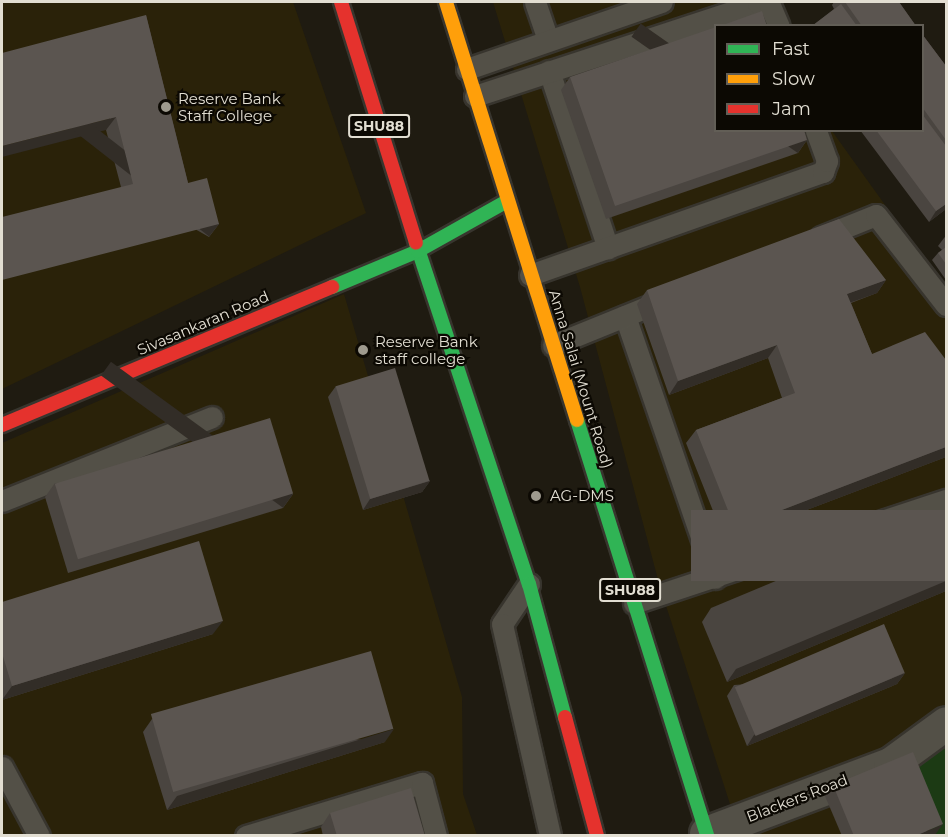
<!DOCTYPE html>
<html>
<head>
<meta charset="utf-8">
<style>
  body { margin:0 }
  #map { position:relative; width:948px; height:837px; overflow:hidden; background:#1f1b11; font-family:Montserrat,sans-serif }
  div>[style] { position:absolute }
  .built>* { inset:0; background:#2a2209 }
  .green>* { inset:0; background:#1c3a14 }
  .roads { filter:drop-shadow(2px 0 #38352e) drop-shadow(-2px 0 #38352e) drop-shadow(0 2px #38352e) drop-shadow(0 -2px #38352e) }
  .lane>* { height:21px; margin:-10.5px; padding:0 10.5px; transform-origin:10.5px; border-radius:10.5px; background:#535047 }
  .street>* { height:33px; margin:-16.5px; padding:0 16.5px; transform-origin:16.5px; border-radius:16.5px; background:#535047 }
  .fast>* { height:14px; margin:-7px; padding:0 7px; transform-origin:7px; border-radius:7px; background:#30b455 }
  .slow>* { height:14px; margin:-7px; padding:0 7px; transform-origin:7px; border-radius:7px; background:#ff9f0a }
  .jam>* { height:14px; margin:-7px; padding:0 7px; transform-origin:7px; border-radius:7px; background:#e5322d }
  .wall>* { inset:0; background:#4a4540 }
  .shaded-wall>* { inset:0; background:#322d27; transform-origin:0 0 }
  .building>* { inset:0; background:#5b5550; transform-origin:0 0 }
  .dots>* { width:16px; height:16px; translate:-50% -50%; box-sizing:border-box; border:3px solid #0c0903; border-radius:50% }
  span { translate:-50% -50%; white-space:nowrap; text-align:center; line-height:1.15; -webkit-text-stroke:4.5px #0c0903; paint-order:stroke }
  .shield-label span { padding:2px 4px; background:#0c0903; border:2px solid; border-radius:4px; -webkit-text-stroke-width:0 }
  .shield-label { font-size:14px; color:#e2ded2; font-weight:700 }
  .poi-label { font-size:15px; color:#e2ded2 }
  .left { translate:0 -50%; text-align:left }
  .street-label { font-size:15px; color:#e2ded2 }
  .frame { position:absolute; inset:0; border:3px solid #e2ded2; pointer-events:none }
  .legend { position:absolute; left:714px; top:24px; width:210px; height:108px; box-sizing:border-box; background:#0c0903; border:2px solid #625e56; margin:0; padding:8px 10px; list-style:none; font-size:18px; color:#e2ded2 }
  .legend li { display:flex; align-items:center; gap:12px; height:30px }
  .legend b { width:30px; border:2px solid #625e56 }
</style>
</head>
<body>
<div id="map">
  <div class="built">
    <div style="clip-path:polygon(2px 2px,293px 2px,366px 213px,2px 389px)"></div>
    <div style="clip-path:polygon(493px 2px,764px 2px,772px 25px,716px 26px,716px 130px,832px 131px,946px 290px,946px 835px,740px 835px,660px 587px,580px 287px)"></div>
    <div style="clip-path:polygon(344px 294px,462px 697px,463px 794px,477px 835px,2px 835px,2px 443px)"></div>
  </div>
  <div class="green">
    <div style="clip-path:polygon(946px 734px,946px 835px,933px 835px,905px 763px)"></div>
  </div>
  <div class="roads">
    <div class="lane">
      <div style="left:535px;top:2px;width:39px;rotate:71deg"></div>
      <div style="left:467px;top:69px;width:206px;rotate:-19deg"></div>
      <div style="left:549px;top:71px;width:187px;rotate:71.6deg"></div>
      <div style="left:475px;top:96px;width:298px;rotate:-18.2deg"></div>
      <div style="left:758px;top:3px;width:11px"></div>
      <div style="left:769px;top:3px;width:25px;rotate:67deg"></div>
      <div style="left:821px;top:237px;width:59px;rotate:-21.8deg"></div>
      <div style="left:876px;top:215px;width:114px;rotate:52.1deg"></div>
      <div style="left:530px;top:275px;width:311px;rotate:-19.4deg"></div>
      <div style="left:823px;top:172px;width:12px;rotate:-70deg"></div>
      <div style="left:827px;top:161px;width:33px;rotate:-110deg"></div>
      <div style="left:625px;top:316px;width:277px;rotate:71deg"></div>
      <div style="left:553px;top:345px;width:120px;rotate:-22.1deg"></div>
      <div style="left:2px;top:501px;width:226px;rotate:-21.8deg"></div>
      <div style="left:529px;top:584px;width:48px;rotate:124deg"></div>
      <div style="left:502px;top:624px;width:217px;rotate:77.2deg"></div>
      <div style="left:634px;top:603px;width:329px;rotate:-18.3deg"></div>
      <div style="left:2px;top:767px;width:78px;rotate:61.8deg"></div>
      <div style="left:246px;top:836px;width:184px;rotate:-16.8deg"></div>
      <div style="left:422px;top:783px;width:55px;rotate:75.2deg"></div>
    </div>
    <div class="street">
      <div style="left:706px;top:833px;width:197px;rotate:-20.6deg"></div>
      <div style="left:890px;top:764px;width:69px;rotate:-36.2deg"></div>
    </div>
    <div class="fast">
      <div style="left:416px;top:243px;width:359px;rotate:71.7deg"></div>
      <div style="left:529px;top:584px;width:138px;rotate:74.9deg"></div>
      <div style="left:332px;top:287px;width:93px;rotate:-22.7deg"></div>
      <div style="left:418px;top:251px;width:102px;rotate:-29.3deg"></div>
      <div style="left:577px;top:420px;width:436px;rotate:72.6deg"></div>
    </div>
    <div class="slow">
      <div style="left:446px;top:2px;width:438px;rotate:72.6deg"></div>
    </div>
    <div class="jam">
      <div style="left:341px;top:2px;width:252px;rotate:72.7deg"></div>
      <div style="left:2px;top:425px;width:358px;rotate:-22.7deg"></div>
      <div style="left:565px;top:717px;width:123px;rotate:74.9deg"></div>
    </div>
  </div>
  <div class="wall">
    <div style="clip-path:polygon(834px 2px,899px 2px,916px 26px,812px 26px,834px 9px,832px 5px)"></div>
    <div style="clip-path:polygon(146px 15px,188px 183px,219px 224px,209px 237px,121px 187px,106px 130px)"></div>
    <div style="clip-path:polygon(922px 34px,946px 66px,946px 209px,929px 222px,860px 130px,922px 130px)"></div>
    <div style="clip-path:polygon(570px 77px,807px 140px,798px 153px,606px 219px,561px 90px)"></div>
    <div style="clip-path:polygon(946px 236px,946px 280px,932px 260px,938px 253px,942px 250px,938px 246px,944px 238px)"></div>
    <div style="clip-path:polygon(886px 280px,877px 293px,851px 303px,872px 354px,946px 360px,946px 457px,725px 541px,686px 443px,696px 430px,782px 398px,768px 358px,669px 395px,637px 304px,647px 290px)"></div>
    <div style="clip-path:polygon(336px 386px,430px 481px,422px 492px,363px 510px,328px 397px)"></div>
    <div style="clip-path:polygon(55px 483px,293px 494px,283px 508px,68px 573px,45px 497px)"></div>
    <div style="clip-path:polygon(946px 510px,946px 591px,727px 682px,702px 622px,711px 608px)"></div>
    <div style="clip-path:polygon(2px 602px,213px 634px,2px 700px)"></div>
    <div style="clip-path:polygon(905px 673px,897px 684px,747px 746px,727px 696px,734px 685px)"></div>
    <div style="clip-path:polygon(152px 719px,385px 742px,167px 810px,143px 732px)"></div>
    <div style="clip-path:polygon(833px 785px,935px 835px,842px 836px,825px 796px)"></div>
    <div style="clip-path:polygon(330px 813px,425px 836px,323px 836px,321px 827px)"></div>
  </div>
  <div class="shaded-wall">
    <div style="clip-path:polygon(116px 117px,106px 130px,2px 157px,2px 146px)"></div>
    <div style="left:807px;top:140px;width:16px;height:203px;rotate:125deg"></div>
    <div style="clip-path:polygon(946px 204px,946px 209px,929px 222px,936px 211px)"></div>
    <div style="left:219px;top:224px;width:16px;height:224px;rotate:128deg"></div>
    <div style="clip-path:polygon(886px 280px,877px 293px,838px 307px,847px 294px)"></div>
    <div style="clip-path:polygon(777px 345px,768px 358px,669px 395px,678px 381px)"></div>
    <div style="clip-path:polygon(946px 447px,946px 457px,725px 541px,735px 528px)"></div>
    <div style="clip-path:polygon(430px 481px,422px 492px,363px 510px,370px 499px)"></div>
    <div style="left:293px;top:494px;width:17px;height:225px;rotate:126deg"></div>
    <div style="clip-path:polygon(946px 581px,946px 591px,727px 682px,736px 669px)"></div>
    <div style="clip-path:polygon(223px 621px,213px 634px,2px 700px,12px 686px)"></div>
    <div style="clip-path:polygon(905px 673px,897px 684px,747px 746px,754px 735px)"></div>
    <div style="clip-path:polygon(394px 729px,385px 742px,167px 810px,177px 796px)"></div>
    <div style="clip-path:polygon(943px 824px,935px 835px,933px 836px,915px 836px)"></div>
  </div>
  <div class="building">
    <div style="clip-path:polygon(845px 2px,899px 2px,916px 26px,862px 26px)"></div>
    <div style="clip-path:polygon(841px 4px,857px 26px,812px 26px)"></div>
    <div style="clip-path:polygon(762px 11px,767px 26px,720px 26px)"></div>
    <div style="clip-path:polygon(146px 15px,188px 183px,207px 178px,219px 224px,2px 280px,2px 217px,133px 184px,116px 117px,2px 146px,2px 53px)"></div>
    <div style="clip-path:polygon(716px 27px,716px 130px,804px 130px,807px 140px,615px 206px,570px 77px)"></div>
    <div style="clip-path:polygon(922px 34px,946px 66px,946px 140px,922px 107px)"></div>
    <div style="clip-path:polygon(922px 114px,946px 146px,946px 204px,936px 211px,876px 130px,922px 130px)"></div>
    <div style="clip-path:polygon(839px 219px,886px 280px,847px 294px,872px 354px,925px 332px,946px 360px,946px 447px,735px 528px,696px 430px,795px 393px,777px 345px,678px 381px,647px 290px)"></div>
    <div style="clip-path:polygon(946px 247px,946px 264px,938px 253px)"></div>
    <div style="left:395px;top:368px;width:118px;height:62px;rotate:73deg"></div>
    <div style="left:270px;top:418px;width:79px;height:225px;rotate:73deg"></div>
    <div style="left:946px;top:510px;width:71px;height:255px;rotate:90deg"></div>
    <div style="clip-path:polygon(199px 541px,223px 621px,12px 686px,2px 653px,2px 602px)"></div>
    <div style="left:884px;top:624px;width:53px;height:162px;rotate:67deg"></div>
    <div style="left:371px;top:651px;width:81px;height:229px;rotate:74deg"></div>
    <div style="clip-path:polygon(913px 752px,943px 824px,915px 836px,854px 836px,833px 785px)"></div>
    <div style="clip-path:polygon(411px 788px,425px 836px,337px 836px,330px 813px)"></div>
  </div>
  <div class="dots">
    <div style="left:166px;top:107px;background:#9e9a8e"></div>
    <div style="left:363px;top:350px;background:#9e9a8e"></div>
    <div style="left:536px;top:496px;background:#9e9a8e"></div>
  </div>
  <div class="shield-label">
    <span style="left:379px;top:126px">SHU88</span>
    <span style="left:630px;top:590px">SHU88</span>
  </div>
  <div class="poi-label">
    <span class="left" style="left:178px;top:107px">Reserve Bank<br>Staff College</span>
    <span class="left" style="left:375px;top:350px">Reserve Bank<br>staff college</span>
    <span class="left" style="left:550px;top:496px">AG-DMS</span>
  </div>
  <div class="street-label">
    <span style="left:203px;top:323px;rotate:-23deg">Sivasankaran Road</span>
    <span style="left:581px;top:379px;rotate:73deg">Anna Salai (Mount Road)</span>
    <span style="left:797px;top:798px;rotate:-21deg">Blackers Road</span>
  </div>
  <div class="frame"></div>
  <ul class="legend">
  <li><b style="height:8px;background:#30b455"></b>Fast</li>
  <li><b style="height:8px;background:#ff9f0a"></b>Slow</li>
  <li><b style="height:8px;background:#e5322d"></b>Jam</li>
  </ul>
</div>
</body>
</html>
